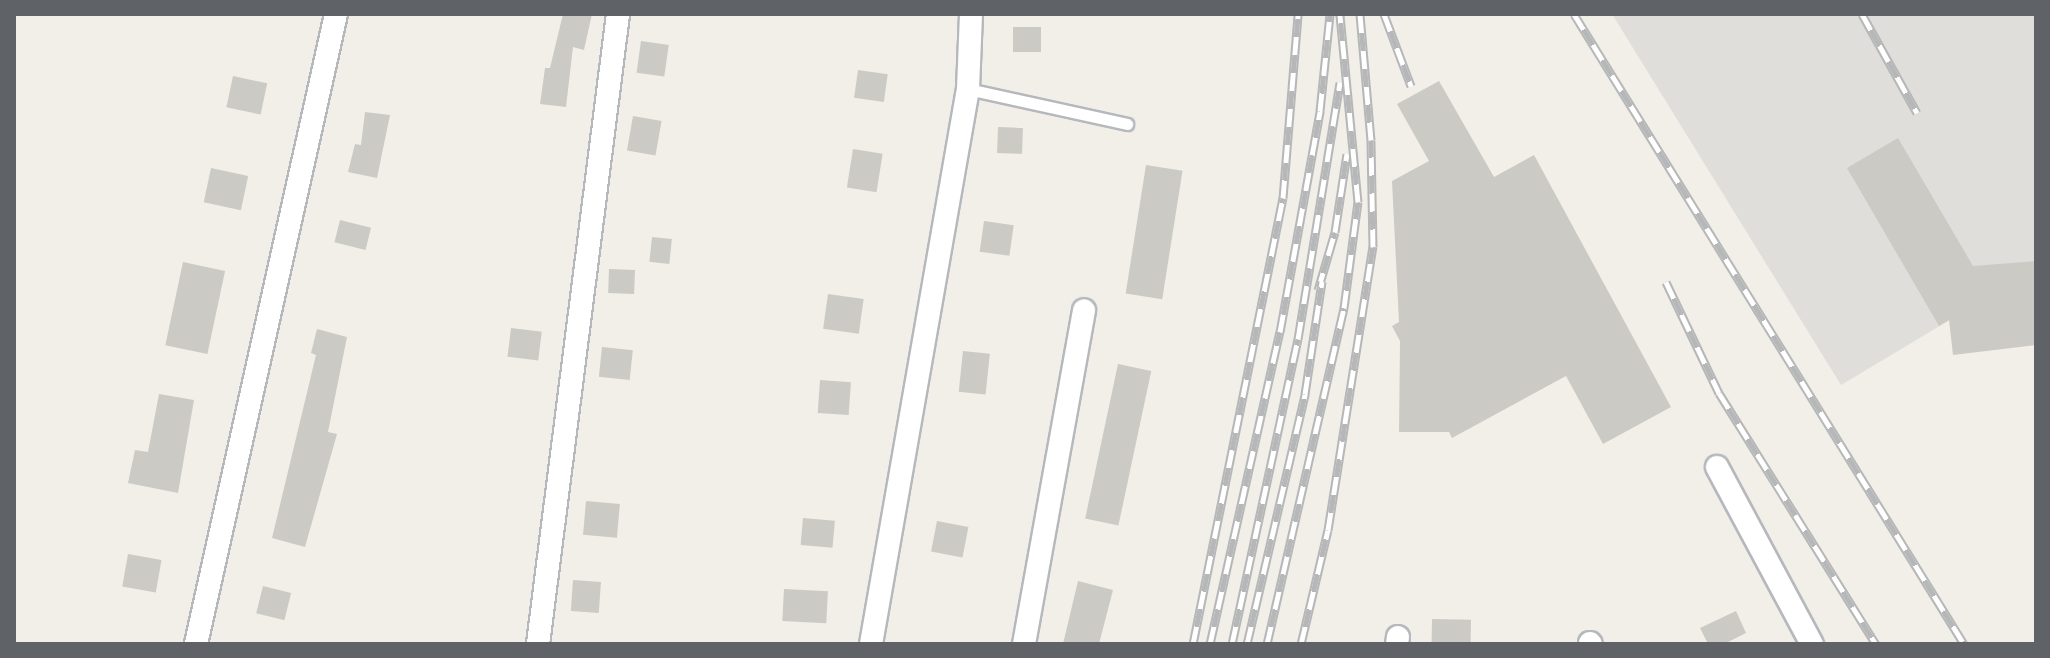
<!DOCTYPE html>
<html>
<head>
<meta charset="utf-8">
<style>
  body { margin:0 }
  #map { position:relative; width:2050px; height:658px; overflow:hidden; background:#f1efe8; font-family:"Roboto Condensed",sans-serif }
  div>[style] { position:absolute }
  .industrial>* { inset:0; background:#e0deda }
  .building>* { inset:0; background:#cccac5; transform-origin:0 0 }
  .roads { filter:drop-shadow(2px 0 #b5b8bc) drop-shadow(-2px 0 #b5b8bc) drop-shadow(0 2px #b5b8bc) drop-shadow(0 -2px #b5b8bc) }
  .service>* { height:11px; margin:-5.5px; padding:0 5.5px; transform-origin:5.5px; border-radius:5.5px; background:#fff }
  .minor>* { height:22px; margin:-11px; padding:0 11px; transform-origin:11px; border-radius:11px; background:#fff }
  .rail>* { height:9px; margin-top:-4.5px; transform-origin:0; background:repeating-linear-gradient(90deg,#fff 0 18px,#b6b7b8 0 36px); box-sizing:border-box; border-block:2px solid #b6b7b8 }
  span { translate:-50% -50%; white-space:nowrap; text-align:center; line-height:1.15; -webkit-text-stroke:6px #fff; paint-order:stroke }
  .frame { position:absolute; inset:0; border:16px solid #5f6368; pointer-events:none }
</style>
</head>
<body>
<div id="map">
  <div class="industrial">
    <div style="clip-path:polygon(1612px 14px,2036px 14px,2036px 291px,1990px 296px,1841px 385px)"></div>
  </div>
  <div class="building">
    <div style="clip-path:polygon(563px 14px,592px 14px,584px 50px,573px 47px,566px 107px,540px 104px,545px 68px,550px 68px)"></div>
    <div style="left:1013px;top:27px;width:28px;height:25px"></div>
    <div style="left:641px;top:41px;width:28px;height:32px;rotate:8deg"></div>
    <div style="left:858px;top:70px;width:30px;height:28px;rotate:8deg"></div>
    <div style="left:233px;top:76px;width:35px;height:32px;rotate:12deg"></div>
    <div style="clip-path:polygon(1439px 81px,1494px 177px,1534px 155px,1671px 407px,1603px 444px,1566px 376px,1452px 438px,1449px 432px,1399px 432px,1400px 341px,1392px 326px,1399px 322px,1392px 181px,1429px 161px,1397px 104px)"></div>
    <div style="clip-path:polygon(365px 112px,390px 115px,377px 178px,348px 172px,355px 144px,361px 145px)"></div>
    <div style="left:633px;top:116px;width:29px;height:35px;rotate:10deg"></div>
    <div style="left:998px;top:127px;width:25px;height:26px;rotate:2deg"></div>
    <div style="clip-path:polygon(1898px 138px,1973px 266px,2036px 261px,2036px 345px,1953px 355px,1949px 320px,1939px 326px,1847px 168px)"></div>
    <div style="left:853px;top:149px;width:30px;height:39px;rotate:9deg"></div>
    <div style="left:1146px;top:165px;width:37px;height:130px;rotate:9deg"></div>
    <div style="left:211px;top:168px;width:38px;height:35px;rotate:12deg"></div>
    <div style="left:340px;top:220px;width:32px;height:23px;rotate:14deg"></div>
    <div style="left:984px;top:221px;width:30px;height:31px;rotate:8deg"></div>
    <div style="left:652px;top:237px;width:20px;height:25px;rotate:6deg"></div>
    <div style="left:183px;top:262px;width:43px;height:85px;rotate:12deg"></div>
    <div style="left:609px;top:269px;width:26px;height:24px;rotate:2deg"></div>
    <div style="left:828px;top:294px;width:36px;height:35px;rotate:8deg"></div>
    <div style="left:511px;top:328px;width:31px;height:29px;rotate:7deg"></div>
    <div style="clip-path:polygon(317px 329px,347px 337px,328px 432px,337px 434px,305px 547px,272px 538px,316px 355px,311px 353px)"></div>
    <div style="left:602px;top:347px;width:31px;height:30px;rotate:6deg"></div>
    <div style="left:963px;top:351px;width:27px;height:41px;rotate:6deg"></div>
    <div style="left:1118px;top:364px;width:34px;height:158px;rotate:12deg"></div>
    <div style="left:820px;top:380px;width:31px;height:33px;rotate:4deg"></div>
    <div style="clip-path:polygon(159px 394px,194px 400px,178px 493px,128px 483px,135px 450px,148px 452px)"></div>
    <div style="left:586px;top:501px;width:34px;height:34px;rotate:5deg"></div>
    <div style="left:803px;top:518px;width:32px;height:27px;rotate:5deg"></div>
    <div style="left:937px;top:521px;width:32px;height:31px;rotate:11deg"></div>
    <div style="left:128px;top:554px;width:34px;height:33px;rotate:10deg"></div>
    <div style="left:573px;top:580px;width:28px;height:31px;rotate:4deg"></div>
    <div style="clip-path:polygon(1078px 581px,1113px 590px,1099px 644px,1063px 644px)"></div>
    <div style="left:263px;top:586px;width:29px;height:28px;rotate:14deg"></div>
    <div style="left:784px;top:589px;width:44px;height:32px;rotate:3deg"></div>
    <div style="clip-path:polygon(1736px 611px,1746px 633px,1724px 644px,1708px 644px,1700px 628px)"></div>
    <div style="left:1432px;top:619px;width:39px;height:25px;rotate:1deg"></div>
  </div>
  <div class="roads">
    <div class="service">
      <div style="left:968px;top:89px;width:163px;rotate:12.4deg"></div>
    </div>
    <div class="minor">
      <div style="left:1717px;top:467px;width:201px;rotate:61.8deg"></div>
      <div style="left:1590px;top:643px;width:1px;rotate:45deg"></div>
      <div style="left:196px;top:644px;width:645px;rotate:-77.47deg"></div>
      <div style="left:538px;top:644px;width:635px;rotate:-82.76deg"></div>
      <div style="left:871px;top:644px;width:563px;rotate:-80.09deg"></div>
      <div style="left:968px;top:89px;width:75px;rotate:-87.7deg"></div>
      <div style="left:1024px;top:644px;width:339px;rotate:-79.8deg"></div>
      <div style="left:1397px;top:644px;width:7px;rotate:-82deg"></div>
    </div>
  </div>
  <div class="rail">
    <div style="left:1384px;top:14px;width:77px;rotate:69.4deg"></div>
    <div style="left:1574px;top:14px;width:741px;rotate:58.24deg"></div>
    <div style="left:1862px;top:14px;width:113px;rotate:60.9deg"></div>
    <div style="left:1666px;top:282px;width:123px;rotate:64.5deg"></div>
    <div style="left:1719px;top:393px;width:296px;rotate:58deg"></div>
    <div style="left:1318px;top:290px;width:60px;rotate:-73.7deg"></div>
    <div style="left:1335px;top:232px;width:79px;rotate:-81.3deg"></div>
    <div style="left:1193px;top:644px;width:455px;rotate:-78.6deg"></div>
    <div style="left:1283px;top:198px;width:185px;rotate:-85.3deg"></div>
    <div style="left:1210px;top:644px;width:320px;rotate:-77.4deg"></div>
    <div style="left:1280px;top:332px;width:225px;rotate:-79.7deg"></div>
    <div style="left:1320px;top:111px;width:98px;rotate:-84.1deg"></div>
    <div style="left:1232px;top:644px;width:312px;rotate:-77.8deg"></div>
    <div style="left:1298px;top:339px;width:260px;rotate:-80.7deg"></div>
    <div style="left:1247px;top:644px;width:257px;rotate:-76.9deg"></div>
    <div style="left:1305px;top:394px;width:114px;rotate:-81.4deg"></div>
    <div style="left:1267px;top:644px;width:345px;rotate:-77.1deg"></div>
    <div style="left:1344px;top:308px;width:107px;rotate:-82.5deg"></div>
    <div style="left:1358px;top:202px;width:189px;rotate:-95.5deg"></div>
    <div style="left:1301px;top:644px;width:117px;rotate:-76.7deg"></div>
    <div style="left:1328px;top:530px;width:287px;rotate:-81deg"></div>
    <div style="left:1373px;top:247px;width:107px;rotate:-91.1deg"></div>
    <div style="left:1371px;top:140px;width:126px;rotate:-95deg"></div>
  </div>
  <div class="frame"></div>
</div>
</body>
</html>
